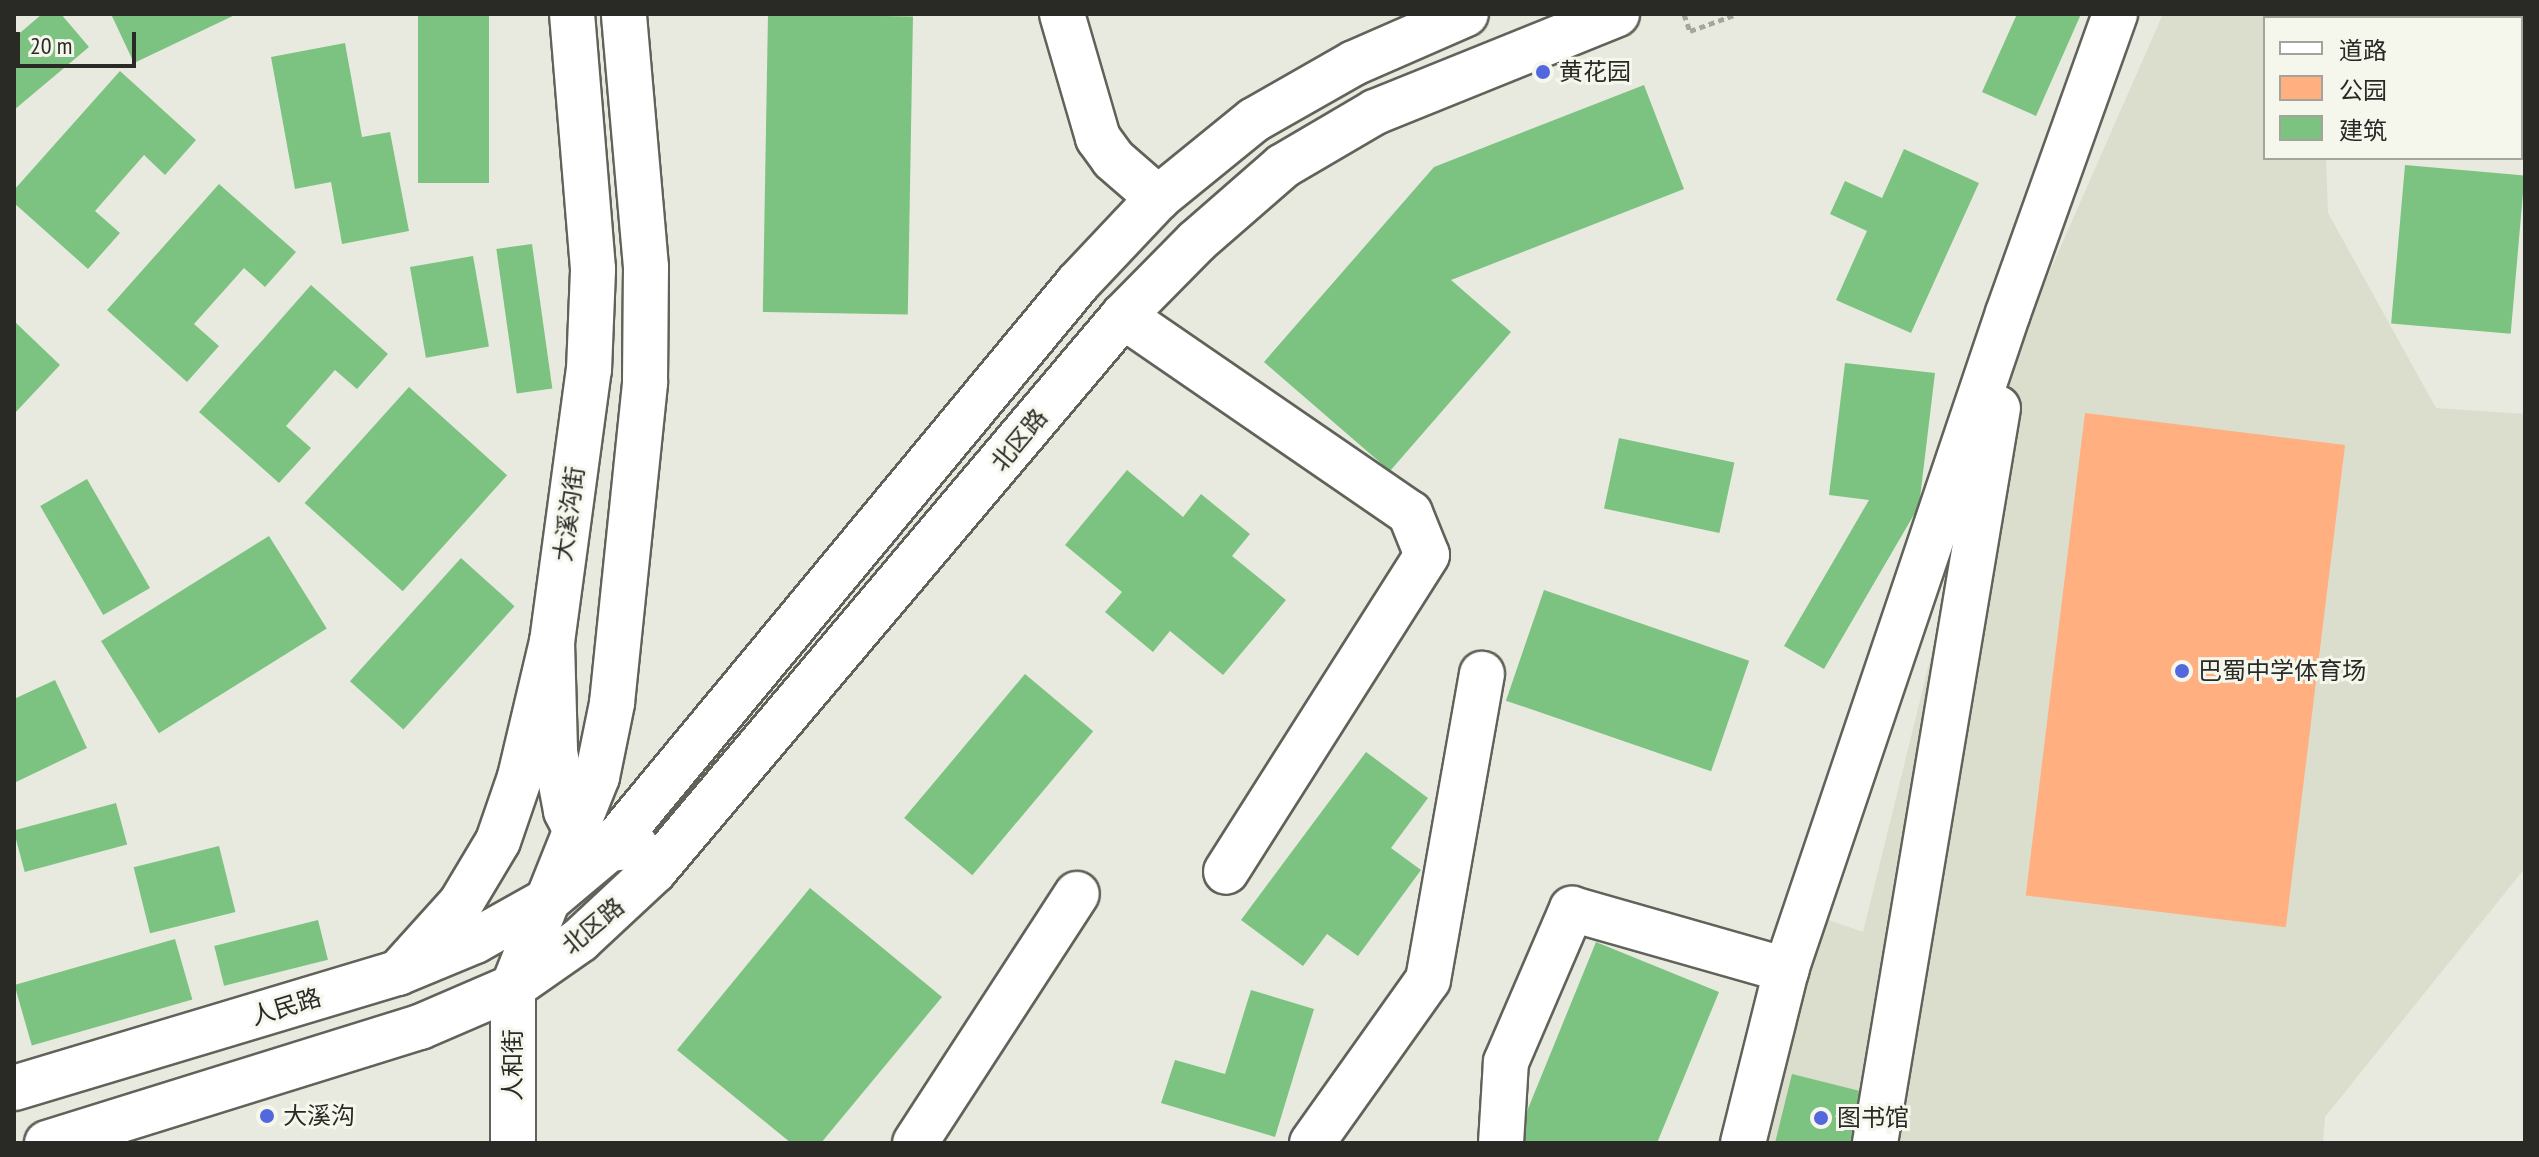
<!DOCTYPE html>
<html>
<head>
<meta charset="utf-8">
<style>
  body { margin:0 }
  #map { position:relative; width:2539px; height:1157px; overflow:hidden; background:#e8eadf; font-family:"PT Sans Narrow","Noto Sans SC",sans-serif }
  div>[style] { position:absolute }
  .built>* { inset:0; background:#dbdecd }
  .green>* { inset:0; background:#ffaf80; transform-origin:0 0 }
  .building>* { inset:0; background:#7cc381; transform-origin:0 0 }
  .path>* { height:5px; margin-top:-2.5px; transform-origin:0; background:repeating-linear-gradient(90deg,#a4a69d 0 6px,transparent 0 10px) }
  .roads { filter:drop-shadow(2px 0 #61635a) drop-shadow(-2px 0 #61635a) drop-shadow(0 2px #61635a) drop-shadow(0 -2px #61635a) }
  .minor>* { height:44px; margin:-22px; padding:0 22px; transform-origin:22px; border-radius:22px; background:#fff }
  .major>* { height:44px; margin:-22px; padding:0 22px; transform-origin:22px; border-radius:22px; background:#fff }
  .dots>* { width:22px; height:22px; translate:-50% -50%; box-sizing:border-box; border:4px solid #f5f7ec; border-radius:50% }
  span { translate:-50% -50%; white-space:nowrap; text-align:center; line-height:1.15; -webkit-text-stroke:6px #f5f7ec; paint-order:stroke }
  .poi-label { font-size:24px; color:#292a26 }
  .left { translate:0 -50%; text-align:left }
  .street-label { font-size:24px; color:#292a26 }
  .frame { position:absolute; inset:0; border:16px solid #292a26; pointer-events:none }
  .legend { position:absolute; left:2263px; top:16px; width:260px; height:144px; box-sizing:border-box; background:#f5f7ec; border:2px solid #a3a59d; margin:0; padding:10px 14px; list-style:none; font-size:24px; color:#292a26 }
  .legend li { display:flex; align-items:center; gap:16px; height:40px }
  .legend b { width:40px; border:2px solid #a3a59d }
  .scale { position:absolute; left:16px; top:32px; width:120px; height:36px; box-sizing:border-box; border:4px solid #292a26; border-top:0; padding-left:10px; font-size:24px; line-height:28px; white-space:nowrap; color:#292a26; -webkit-text-stroke:6px #f5f7ec; paint-order:stroke }
</style>
</head>
<body>
<div id="map">
  <div class="built">
    <div style="clip-path:polygon(2163px 14px,2322px 14px,2265px 18px,2265px 158px,2326px 158px,2328px 213px,2436px 408px,2525px 414px,2525px 868px,2325px 1117px,2323px 1143px,1753px 1143px,1817px 916px,1863px 932px,1995px 396px)"></div>
  </div>
  <div class="green">
    <div style="left:2085px;top:413px;width:262px;height:486px;rotate:7deg"></div>
  </div>
  <div class="building">
    <div style="clip-path:polygon(42px 14px,61px 14px,89px 47px,14px 110px,14px 38px)"></div>
    <div style="clip-path:polygon(111px 14px,237px 14px,134px 63px)"></div>
    <div style="left:418px;top:14px;width:71px;height:169px"></div>
    <div style="left:768px;top:14px;width:145px;height:298px;rotate:1deg"></div>
    <div style="clip-path:polygon(2017px 14px,2081px 14px,2036px 116px,1982px 92px)"></div>
    <div style="left:2349px;top:14px;width:165px;height:4px"></div>
    <div style="clip-path:polygon(345px 43px,362px 137px,390px 132px,409px 231px,342px 244px,331px 182px,295px 189px,271px 57px)"></div>
    <div style="clip-path:polygon(120px 71px,196px 140px,165px 175px,144px 155px,95px 211px,120px 233px,88px 269px,14px 203px,14px 190px)"></div>
    <div style="clip-path:polygon(1644px 85px,1684px 189px,1451px 280px,1511px 332px,1390px 471px,1264px 362px,1434px 167px)"></div>
    <div style="clip-path:polygon(1904px 149px,1979px 183px,1911px 333px,1836px 300px,1867px 231px,1830px 214px,1845px 181px,1882px 198px)"></div>
    <div style="left:2405px;top:165px;width:120px;height:159px;rotate:5deg"></div>
    <div style="clip-path:polygon(219px 184px,296px 252px,265px 287px,244px 268px,194px 324px,219px 346px,187px 382px,107px 310px)"></div>
    <div style="left:532px;top:244px;width:146px;height:36px;rotate:82deg"></div>
    <div style="left:473px;top:256px;width:92px;height:64px;rotate:80deg"></div>
    <div style="clip-path:polygon(311px 285px,388px 354px,357px 389px,335px 370px,286px 426px,311px 448px,279px 483px,199px 412px)"></div>
    <div style="clip-path:polygon(14px 321px,60px 365px,14px 414px)"></div>
    <div style="clip-path:polygon(1845px 363px,1935px 373px,1919px 506px,1824px 669px,1784px 646px,1869px 500px,1829px 495px)"></div>
    <div style="left:409px;top:387px;width:132px;height:156px;rotate:42deg"></div>
    <div style="left:1619px;top:438px;width:118px;height:72px;rotate:12deg"></div>
    <div style="clip-path:polygon(1127px 470px,1183px 517px,1201px 494px,1250px 534px,1232px 556px,1286px 600px,1223px 675px,1170px 631px,1153px 652px,1105px 612px,1122px 592px,1065px 545px)"></div>
    <div style="left:87px;top:479px;width:126px;height:54px;rotate:60deg"></div>
    <div style="left:269px;top:536px;width:109px;height:198px;rotate:58deg"></div>
    <div style="left:461px;top:558px;width:72px;height:166px;rotate:42deg"></div>
    <div style="left:1544px;top:590px;width:217px;height:117px;rotate:19deg"></div>
    <div style="left:1025px;top:674px;width:89px;height:188px;rotate:40deg"></div>
    <div style="clip-path:polygon(55px 680px,87px 748px,14px 783px,14px 699px)"></div>
    <div style="clip-path:polygon(1366px 752px,1428px 798px,1391px 848px,1421px 870px,1358px 956px,1327px 934px,1303px 966px,1241px 920px)"></div>
    <div style="left:116px;top:803px;width:43px;height:106px;rotate:75deg"></div>
    <div style="left:219px;top:846px;width:68px;height:88px;rotate:76deg"></div>
    <div style="clip-path:polygon(810px 888px,942px 997px,821px 1143px,791px 1143px,677px 1050px)"></div>
    <div style="left:318px;top:920px;width:41px;height:107px;rotate:76deg"></div>
    <div style="left:175px;top:939px;width:63px;height:167px;rotate:74deg"></div>
    <div style="clip-path:polygon(1596px 942px,1719px 992px,1657px 1143px,1514px 1143px)"></div>
    <div style="clip-path:polygon(1251px 990px,1314px 1009px,1275px 1137px,1161px 1103px,1175px 1060px,1225px 1074px)"></div>
    <div style="clip-path:polygon(1792px 1074px,1868px 1093px,1855px 1143px,1775px 1143px)"></div>
  </div>
  <div class="path">
    <div style="left:1684px;top:14px;width:18px;rotate:71deg"></div>
    <div style="left:1690px;top:31px;width:50px;rotate:-19.9deg"></div>
  </div>
  <div class="roads">
    <div class="minor">
      <div style="left:1062px;top:14px;width:129px;rotate:73.8deg"></div>
      <div style="left:1098px;top:138px;width:26px;rotate:54deg"></div>
      <div style="left:1113px;top:159px;width:60px;rotate:40.9deg"></div>
      <div style="left:1123px;top:316px;width:348px;rotate:34.5deg"></div>
      <div style="left:1410px;top:513px;width:45px;rotate:68deg"></div>
      <div style="left:1427px;top:555px;width:375px;rotate:122.4deg"></div>
      <div style="left:398px;top:973px;width:94px;rotate:-48deg"></div>
      <div style="left:461px;top:903px;width:72px;rotate:-59.2deg"></div>
      <div style="left:498px;top:841px;width:68px;rotate:-71deg"></div>
      <div style="left:520px;top:777px;width:139px;rotate:-76.7deg"></div>
      <div style="left:552px;top:642px;width:275px;rotate:-82.3deg"></div>
      <div style="left:589px;top:370px;width:101px;rotate:-87.7deg"></div>
      <div style="left:593px;top:269px;width:256px;rotate:-94.7deg"></div>
      <div style="left:513px;top:1143px;width:156px;rotate:-90deg"></div>
      <div style="left:513px;top:987px;width:226px;rotate:-68.2deg"></div>
      <div style="left:597px;top:777px;width:76px;rotate:-78.5deg"></div>
      <div style="left:612px;top:703px;width:323px;rotate:-84.1deg"></div>
      <div style="left:645px;top:382px;width:115px;rotate:-89.5deg"></div>
      <div style="left:646px;top:267px;width:254px;rotate:-95deg"></div>
      <div style="left:915px;top:1143px;width:297px;rotate:-57deg"></div>
      <div style="left:1312px;top:1143px;width:200px;rotate:-54.6deg"></div>
      <div style="left:1428px;top:980px;width:311px;rotate:-80deg"></div>
      <div style="left:1501px;top:1143px;width:81px;rotate:-86.5deg"></div>
      <div style="left:1506px;top:1062px;width:167px;rotate:-66.7deg"></div>
      <div style="left:1572px;top:909px;width:223px;rotate:15.9deg"></div>
      <div style="left:1743px;top:1143px;width:178px;rotate:-76deg"></div>
      <div style="left:1786px;top:970px;width:693px;rotate:-71.33deg"></div>
      <div style="left:2008px;top:313px;width:318px;rotate:-70.3deg"></div>
      <div style="left:1875px;top:1143px;width:745px;rotate:-80.5deg"></div>
    </div>
    <div class="major">
      <div style="left:552px;top:642px;width:110px;rotate:88.4deg"></div>
      <div style="left:555px;top:752px;width:60px;rotate:79.4deg"></div>
      <div style="left:566px;top:811px;width:25px;rotate:63deg"></div>
      <div style="left:577px;top:833px;width:16px;rotate:35deg"></div>
      <div style="left:590px;top:842px;width:20px;rotate:20deg"></div>
      <div style="left:609px;top:849px;width:27px;rotate:-6deg"></div>
      <div style="left:14px;top:1088px;width:401px;rotate:-16.7deg"></div>
      <div style="left:398px;top:973px;width:83px;rotate:-22.6deg"></div>
      <div style="left:475px;top:941px;width:84px;rotate:-29.3deg"></div>
      <div style="left:548px;top:900px;width:80px;rotate:-39.9deg"></div>
      <div style="left:609px;top:849px;width:735px;rotate:-50.35deg"></div>
      <div style="left:1078px;top:283px;width:117px;rotate:-46.7deg"></div>
      <div style="left:1158px;top:198px;width:124px;rotate:-39.1deg"></div>
      <div style="left:1254px;top:120px;width:115px;rotate:-29.7deg"></div>
      <div style="left:1354px;top:63px;width:122px;rotate:-23.6deg"></div>
      <div style="left:47px;top:1143px;width:391px;rotate:-17.3deg"></div>
      <div style="left:420px;top:1027px;width:101px;rotate:-23.3deg"></div>
      <div style="left:513px;top:987px;width:82px;rotate:-35deg"></div>
      <div style="left:580px;top:940px;width:101px;rotate:-43deg"></div>
      <div style="left:654px;top:871px;width:727px;rotate:-49.8deg"></div>
      <div style="left:1123px;top:316px;width:105px;rotate:-45.4deg"></div>
      <div style="left:1197px;top:241px;width:114px;rotate:-41.1deg"></div>
      <div style="left:1283px;top:166px;width:107px;rotate:-30.4deg"></div>
      <div style="left:1375px;top:112px;width:261px;rotate:-22deg"></div>
    </div>
  </div>
  <div class="dots">
    <div style="left:1543px;top:72px;background:#5468de"></div>
    <div style="left:2182px;top:671px;background:#5468de"></div>
    <div style="left:267px;top:1116px;background:#5468de"></div>
    <div style="left:1821px;top:1118px;background:#5468de"></div>
  </div>
  <div class="poi-label">
    <span class="left" style="left:1559px;top:72px">黄花园</span>
    <span class="left" style="left:2198px;top:671px">巴蜀中学体育场</span>
    <span class="left" style="left:283px;top:1116px">大溪沟</span>
    <span class="left" style="left:1837px;top:1118px">图书馆</span>
  </div>
  <div class="street-label">
    <span style="left:1019px;top:440px;rotate:-50deg">北区路</span>
    <span style="left:569px;top:514px;rotate:-82deg">大溪沟街</span>
    <span style="left:593px;top:926px;rotate:-40deg">北区路</span>
    <span style="left:286px;top:1007px;rotate:-17deg">人民路</span>
    <span style="left:513px;top:1065px;rotate:-90deg">人和街</span>
  </div>
  <div class="frame"></div>
  <ul class="legend">
  <li><b style="height:10px;background:#fff"></b>道路</li>
  <li><b style="height:22px;background:#ffaf80"></b>公园</li>
  <li><b style="height:22px;background:#7cc381"></b>建筑</li>
  </ul>
  <div class="scale">20 m</div>
</div>
</body>
</html>
